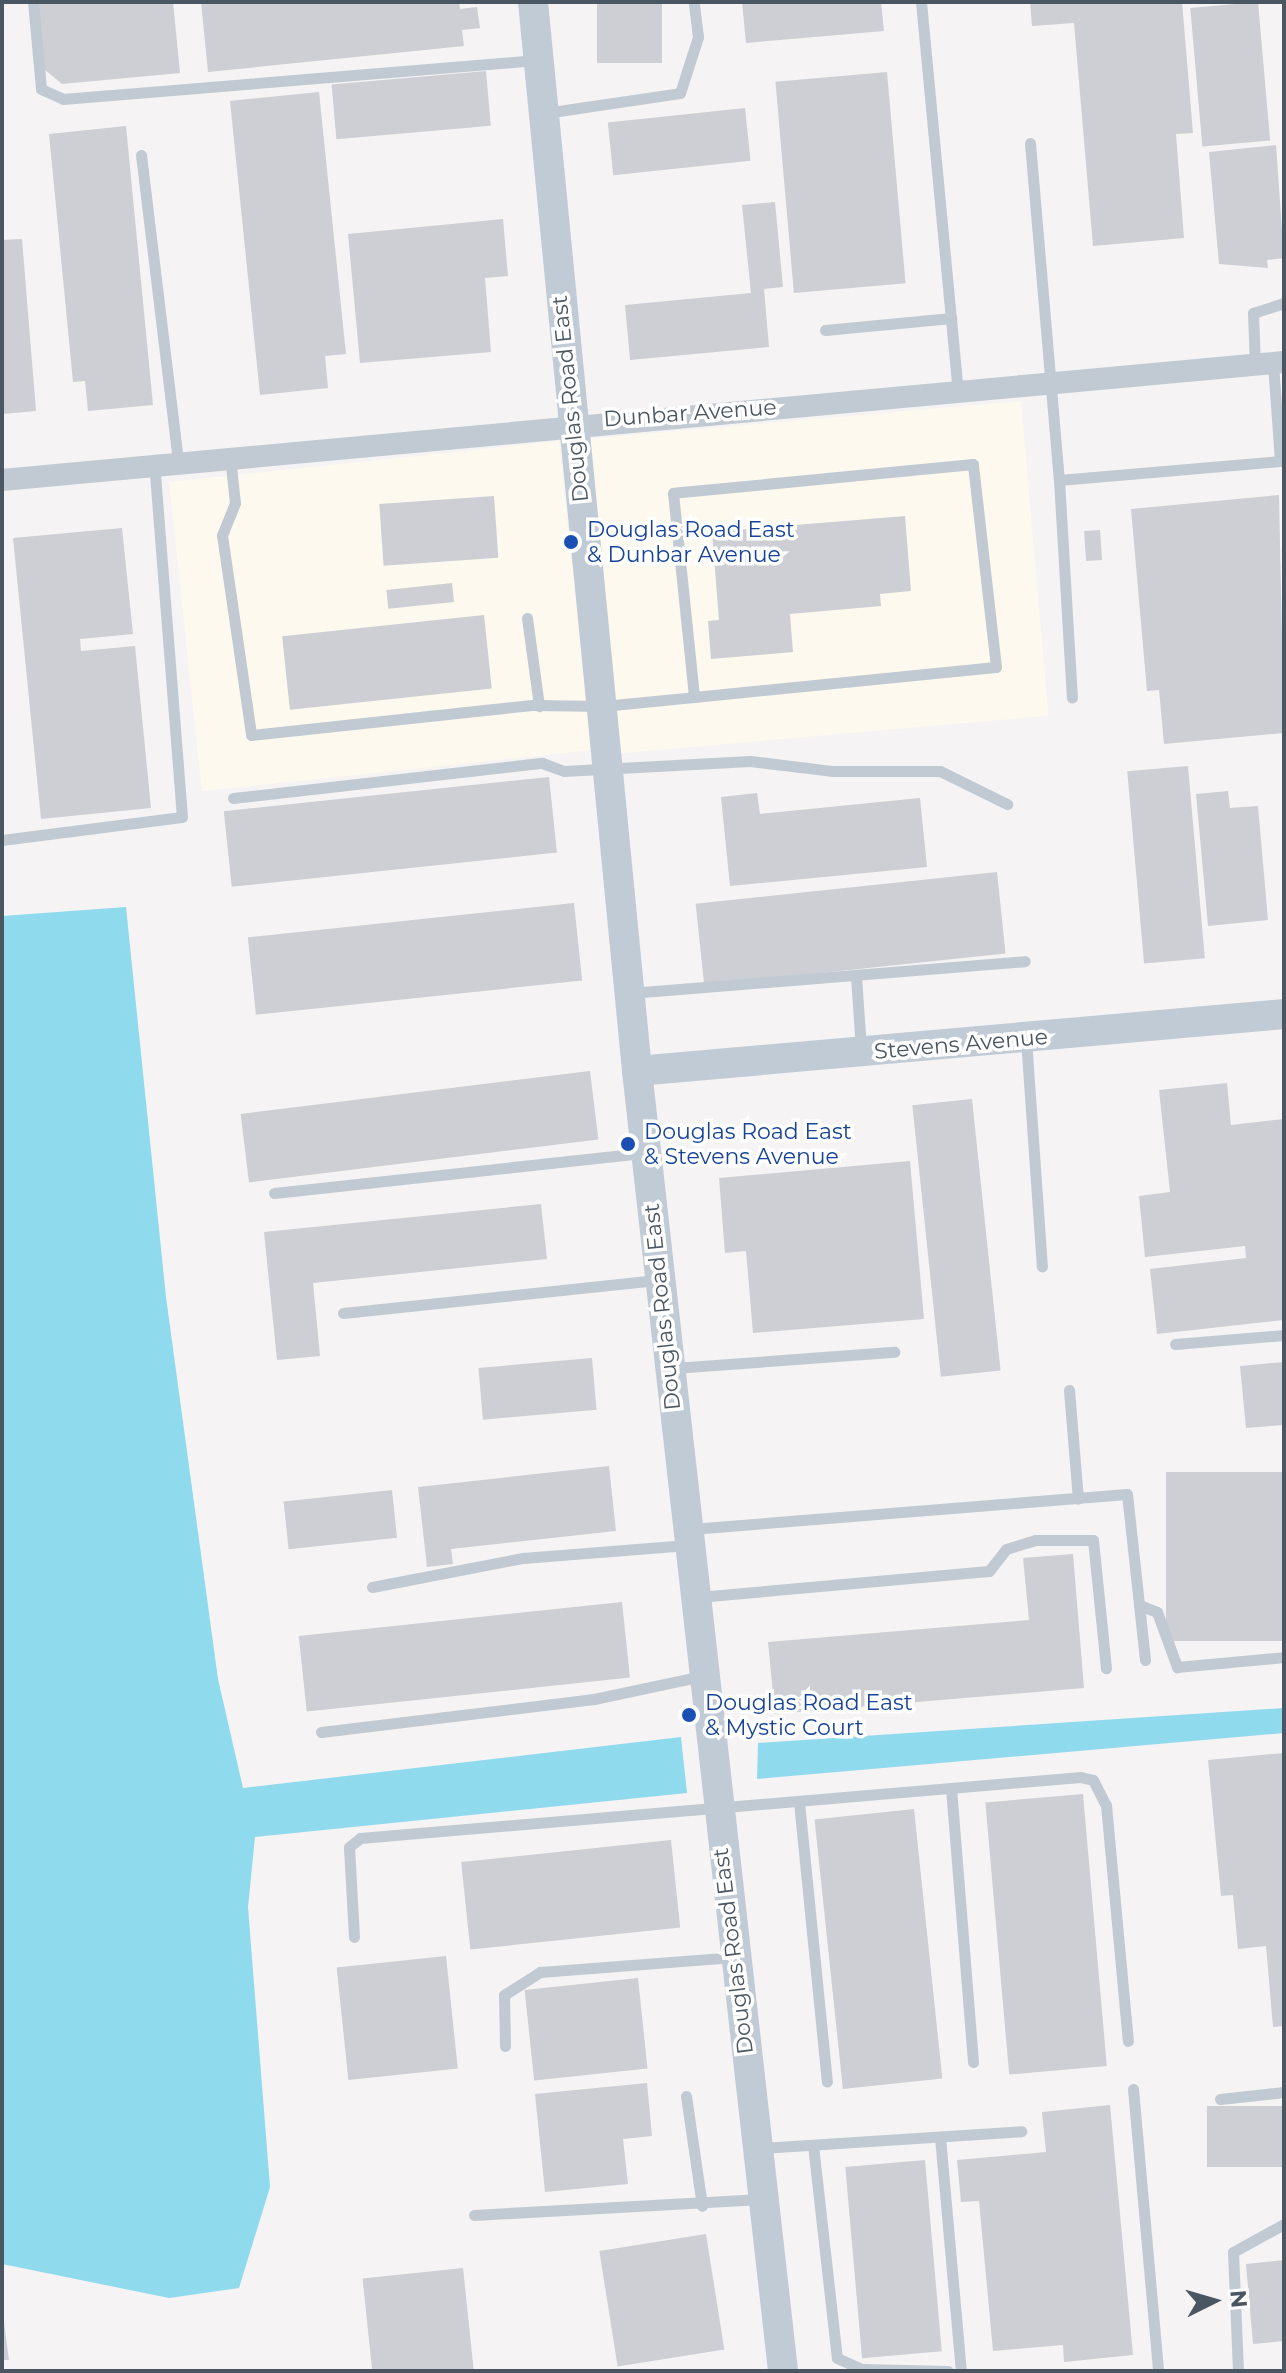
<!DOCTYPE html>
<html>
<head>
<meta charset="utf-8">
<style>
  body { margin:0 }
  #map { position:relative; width:1286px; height:2373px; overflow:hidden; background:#f5f3f3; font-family:Montserrat,sans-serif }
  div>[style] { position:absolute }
  .commercial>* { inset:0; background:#fdf9ef; transform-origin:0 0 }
  .water>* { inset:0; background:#90daee }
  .building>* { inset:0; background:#cdcfd5; transform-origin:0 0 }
  .lane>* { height:11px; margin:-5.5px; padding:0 5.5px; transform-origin:5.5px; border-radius:5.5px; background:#c1cad2 }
  .street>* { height:22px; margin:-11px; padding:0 11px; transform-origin:11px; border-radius:11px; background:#c1cad2 }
  .secondary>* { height:30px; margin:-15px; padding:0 15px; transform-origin:15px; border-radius:15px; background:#c1cbd6 }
  .dots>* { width:22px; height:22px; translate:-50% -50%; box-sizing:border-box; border:4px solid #fff; border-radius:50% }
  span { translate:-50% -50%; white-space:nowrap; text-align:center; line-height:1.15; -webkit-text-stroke:7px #fff; paint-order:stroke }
  .street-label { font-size:22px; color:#4a5661 }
  .transit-label { font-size:22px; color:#164399 }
  .left { translate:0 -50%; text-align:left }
  .frame { position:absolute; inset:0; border:4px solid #4a5661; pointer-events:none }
  .north { position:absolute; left:1174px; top:2261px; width:80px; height:80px; -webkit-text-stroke:6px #fff; paint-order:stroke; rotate:85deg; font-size:22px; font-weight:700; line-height:32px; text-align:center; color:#4a5661 }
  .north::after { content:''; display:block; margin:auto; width:28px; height:36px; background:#4a5661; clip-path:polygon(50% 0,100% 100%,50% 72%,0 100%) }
</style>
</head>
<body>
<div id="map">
  <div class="commercial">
    <div style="left:1021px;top:401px;width:316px;height:437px;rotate:85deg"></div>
    <div style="left:559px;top:441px;width:311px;height:392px;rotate:84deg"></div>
  </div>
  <div class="water">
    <div style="clip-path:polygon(126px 907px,166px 1297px,218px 1679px,243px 1788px,681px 1737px,687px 1793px,255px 1837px,248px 1907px,270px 2187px,239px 2288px,169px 2298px,2px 2264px,2px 916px)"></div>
    <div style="clip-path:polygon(1284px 1708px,1284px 1733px,757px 1779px,758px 1743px)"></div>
  </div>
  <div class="building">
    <div style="clip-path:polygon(38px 2px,173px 2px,180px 73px,62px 84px,44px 69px)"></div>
    <div style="clip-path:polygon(201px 2px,459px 2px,460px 9px,477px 7px,480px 28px,462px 30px,464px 46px,208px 72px)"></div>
    <div style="left:597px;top:2px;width:65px;height:61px"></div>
    <div style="clip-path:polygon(742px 2px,881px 2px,884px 31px,746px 43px)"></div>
    <div style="clip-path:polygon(1030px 2px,1182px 2px,1193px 133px,1176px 134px,1184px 238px,1093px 246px,1074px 23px,1032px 26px)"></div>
    <div style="left:1258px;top:2px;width:139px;height:68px;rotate:85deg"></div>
    <div style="left:486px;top:71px;width:55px;height:155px;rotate:85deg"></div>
    <div style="left:887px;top:72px;width:212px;height:112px;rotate:85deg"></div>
    <div style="clip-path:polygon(319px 92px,346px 354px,325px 356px,328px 388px,260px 395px,230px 101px)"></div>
    <div style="left:745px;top:108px;width:53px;height:138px;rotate:84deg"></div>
    <div style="clip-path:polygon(126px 126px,153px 405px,88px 411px,85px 381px,73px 382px,49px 134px)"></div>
    <div style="clip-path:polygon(1276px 145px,1284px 258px,1267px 260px,1268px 268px,1219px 264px,1209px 152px)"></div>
    <div style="clip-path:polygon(775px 202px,783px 287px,764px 289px,769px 347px,630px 360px,625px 305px,751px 293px,742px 205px)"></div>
    <div style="clip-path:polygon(503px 219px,508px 276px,485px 278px,491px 352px,360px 363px,348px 234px)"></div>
    <div style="clip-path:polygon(22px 239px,36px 411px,2px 414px,2px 240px)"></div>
    <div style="clip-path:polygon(1279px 495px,1284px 733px,1164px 744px,1159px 690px,1147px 691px,1131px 509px)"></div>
    <div style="left:494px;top:496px;width:62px;height:115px;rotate:86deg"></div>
    <div style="clip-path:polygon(905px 516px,911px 591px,880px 594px,881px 606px,790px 614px,793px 652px,711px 659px,708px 621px,719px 620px,712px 532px)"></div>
    <div style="clip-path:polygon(122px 528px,133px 634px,80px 639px,81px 651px,135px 646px,151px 808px,41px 819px,13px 538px)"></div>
    <div style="left:1100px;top:530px;width:30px;height:16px;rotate:86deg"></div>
    <div style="left:452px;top:583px;width:19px;height:66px;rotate:84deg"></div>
    <div style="left:484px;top:615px;width:74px;height:203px;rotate:84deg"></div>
    <div style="left:1188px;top:766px;width:193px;height:61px;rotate:85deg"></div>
    <div style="left:549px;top:777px;width:76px;height:327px;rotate:84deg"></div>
    <div style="clip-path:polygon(1228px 791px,1230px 808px,1258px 806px,1268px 920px,1208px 926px,1196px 794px)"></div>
    <div style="clip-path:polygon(757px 793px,760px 814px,920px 798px,927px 867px,730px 886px,721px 797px)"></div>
    <div style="left:997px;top:872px;width:82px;height:303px;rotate:84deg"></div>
    <div style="left:574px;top:903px;width:78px;height:328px;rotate:84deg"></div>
    <div style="left:590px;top:1071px;width:69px;height:352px;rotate:83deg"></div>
    <div style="clip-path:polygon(1227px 1083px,1231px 1125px,1284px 1119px,1284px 1320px,1157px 1334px,1150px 1269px,1246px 1258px,1245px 1246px,1145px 1257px,1139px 1196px,1170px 1192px,1159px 1090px)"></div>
    <div style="left:972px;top:1099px;width:273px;height:60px;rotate:84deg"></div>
    <div style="clip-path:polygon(910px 1161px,924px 1319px,753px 1333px,746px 1251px,725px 1253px,719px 1178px)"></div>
    <div style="clip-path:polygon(541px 1204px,547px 1259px,313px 1283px,320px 1356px,277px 1360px,264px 1232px)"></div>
    <div style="left:592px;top:1358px;width:52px;height:114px;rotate:85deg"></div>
    <div style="clip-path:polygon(1284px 1362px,1284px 1425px,1246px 1428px,1240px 1366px)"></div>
    <div style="clip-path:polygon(609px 1466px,616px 1531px,451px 1549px,453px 1564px,427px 1567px,418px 1487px)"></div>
    <div style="left:1284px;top:1472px;width:169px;height:118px;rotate:90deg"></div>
    <div style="left:392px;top:1490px;width:48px;height:109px;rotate:84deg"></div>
    <div style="clip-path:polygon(1073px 1554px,1084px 1688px,775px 1714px,768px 1642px,1029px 1620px,1023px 1558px)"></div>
    <div style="left:622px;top:1602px;width:76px;height:325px;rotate:84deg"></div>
    <div style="clip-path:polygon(1284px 1753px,1284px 2026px,1273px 2027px,1266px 1946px,1238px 1949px,1233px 1895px,1221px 1896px,1208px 1760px)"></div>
    <div style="left:1083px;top:1794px;width:273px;height:98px;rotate:85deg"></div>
    <div style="left:914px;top:1809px;width:271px;height:100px;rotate:84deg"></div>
    <div style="left:671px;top:1840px;width:88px;height:211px;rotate:84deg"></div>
    <div style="left:446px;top:1956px;width:113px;height:110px;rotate:84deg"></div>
    <div style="left:638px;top:1978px;width:91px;height:114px;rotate:84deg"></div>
    <div style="clip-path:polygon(647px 2083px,652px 2136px,623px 2139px,628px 2184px,545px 2192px,535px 2094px)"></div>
    <div style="clip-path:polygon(1110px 2105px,1133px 2355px,1064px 2362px,1063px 2345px,993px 2351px,979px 2201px,961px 2202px,957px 2160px,1046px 2152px,1042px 2112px)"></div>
    <div style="left:1284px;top:2106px;width:61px;height:77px;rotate:90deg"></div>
    <div style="left:925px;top:2160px;width:192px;height:80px;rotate:85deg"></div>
    <div style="left:706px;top:2234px;width:117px;height:108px;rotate:81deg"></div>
    <div style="clip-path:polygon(1284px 2260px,1284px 2341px,1253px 2344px,1246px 2264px)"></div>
    <div style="left:463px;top:2268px;width:103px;height:101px;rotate:84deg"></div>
    <div style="clip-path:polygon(2px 2307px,9px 2360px,2px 2360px)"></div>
  </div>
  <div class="lane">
    <div style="left:33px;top:2px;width:87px;rotate:84.7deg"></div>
    <div style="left:41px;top:89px;width:24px;rotate:24deg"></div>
    <div style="left:63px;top:99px;width:475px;rotate:-4.7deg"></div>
    <div style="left:921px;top:2px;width:392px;rotate:84.6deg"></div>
    <div style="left:545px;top:113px;width:136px;rotate:-8.4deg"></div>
    <div style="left:680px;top:93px;width:59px;rotate:-72.2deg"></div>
    <div style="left:698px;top:37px;width:35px;rotate:-97deg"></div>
    <div style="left:1030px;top:143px;width:338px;rotate:85.1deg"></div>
    <div style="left:1059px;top:480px;width:222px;rotate:-4.9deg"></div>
    <div style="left:1280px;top:461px;width:98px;rotate:-94.1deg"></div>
    <div style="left:141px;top:155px;width:309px;rotate:83.1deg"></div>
    <div style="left:825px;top:330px;width:127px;rotate:-5.4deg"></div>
    <div style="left:1255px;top:365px;width:52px;rotate:-92.2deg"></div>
    <div style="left:1253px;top:313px;width:33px;rotate:-18deg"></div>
    <div style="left:230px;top:457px;width:46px;rotate:83.8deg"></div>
    <div style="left:235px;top:503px;width:35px;rotate:112deg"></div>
    <div style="left:222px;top:535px;width:202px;rotate:81.7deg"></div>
    <div style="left:251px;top:735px;width:285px;rotate:-6.1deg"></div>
    <div style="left:534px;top:705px;width:69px;rotate:0.8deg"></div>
    <div style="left:603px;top:706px;width:91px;rotate:-5.6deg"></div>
    <div style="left:694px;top:697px;width:303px;rotate:-5.7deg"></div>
    <div style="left:996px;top:667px;width:204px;rotate:-96.5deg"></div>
    <div style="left:973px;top:464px;width:301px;rotate:174.5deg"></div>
    <div style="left:673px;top:493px;width:205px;rotate:84.1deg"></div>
    <div style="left:1059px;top:480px;width:218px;rotate:86.6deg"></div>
    <div style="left:527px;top:618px;width:89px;rotate:82.2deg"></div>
    <div style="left:233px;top:798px;width:311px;rotate:-6.5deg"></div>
    <div style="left:542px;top:763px;width:23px;rotate:20deg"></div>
    <div style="left:564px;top:771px;width:186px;rotate:-3.1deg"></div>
    <div style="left:750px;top:761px;width:84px;rotate:6.9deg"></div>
    <div style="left:833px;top:771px;width:107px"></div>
    <div style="left:940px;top:771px;width:75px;rotate:26.2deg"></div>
    <div style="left:2px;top:840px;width:181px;rotate:-7.3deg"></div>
    <div style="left:182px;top:817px;width:353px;rotate:-94.5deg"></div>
    <div style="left:856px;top:977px;width:71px;rotate:86deg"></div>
    <div style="left:630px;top:993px;width:396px;rotate:-4.6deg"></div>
    <div style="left:1026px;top:1039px;width:228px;rotate:86deg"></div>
    <div style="left:274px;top:1193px;width:373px;rotate:-6.2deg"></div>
    <div style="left:343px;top:1313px;width:318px;rotate:-6deg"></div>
    <div style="left:1175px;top:1344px;width:109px;rotate:-4.7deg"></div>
    <div style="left:674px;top:1368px;width:221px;rotate:-4.2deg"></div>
    <div style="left:1069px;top:1390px;width:109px;rotate:85.3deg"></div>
    <div style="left:691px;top:1529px;width:437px;rotate:-4.6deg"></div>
    <div style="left:1127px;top:1494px;width:167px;rotate:83.8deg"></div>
    <div style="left:372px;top:1587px;width:154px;rotate:-10.9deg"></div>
    <div style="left:523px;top:1558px;width:165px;rotate:-4.5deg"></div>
    <div style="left:698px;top:1597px;width:292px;rotate:-5.1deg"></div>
    <div style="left:989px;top:1571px;width:28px;rotate:-52deg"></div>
    <div style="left:1006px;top:1549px;width:30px;rotate:-17deg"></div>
    <div style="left:1035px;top:1540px;width:58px"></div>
    <div style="left:1093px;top:1540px;width:129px;rotate:84.2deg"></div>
    <div style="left:1139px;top:1605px;width:19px;rotate:21deg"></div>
    <div style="left:1157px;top:1612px;width:59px;rotate:70deg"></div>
    <div style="left:1177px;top:1667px;width:107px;rotate:-5.3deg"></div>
    <div style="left:321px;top:1732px;width:275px;rotate:-6.9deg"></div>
    <div style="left:594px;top:1699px;width:110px;rotate:-12deg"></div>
    <div style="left:951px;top:1788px;width:275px;rotate:85.4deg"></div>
    <div style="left:799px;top:1802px;width:281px;rotate:84.3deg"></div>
    <div style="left:354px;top:1937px;width:90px;rotate:-93.2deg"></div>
    <div style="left:349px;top:1847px;width:14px;rotate:-39deg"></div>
    <div style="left:360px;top:1838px;width:723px;rotate:-4.84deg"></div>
    <div style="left:1080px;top:1777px;width:13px;rotate:13deg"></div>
    <div style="left:1093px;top:1780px;width:28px;rotate:63deg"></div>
    <div style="left:1106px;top:1805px;width:237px;rotate:84.7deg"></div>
    <div style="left:505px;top:2046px;width:51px;rotate:-91.1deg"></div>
    <div style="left:504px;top:1995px;width:43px;rotate:-32.6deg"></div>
    <div style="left:540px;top:1972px;width:194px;rotate:-4.4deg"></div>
    <div style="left:1133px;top:2089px;width:283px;rotate:84.9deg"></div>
    <div style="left:686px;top:2096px;width:111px;rotate:81.7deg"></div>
    <div style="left:1220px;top:2099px;width:64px;rotate:-6.2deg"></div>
    <div style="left:940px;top:2137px;width:235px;rotate:84.9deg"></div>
    <div style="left:813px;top:2145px;width:214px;rotate:83.6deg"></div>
    <div style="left:837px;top:2358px;width:27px;rotate:24deg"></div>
    <div style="left:862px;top:2369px;width:86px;rotate:1.3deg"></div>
    <div style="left:761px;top:2148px;width:261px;rotate:-3.7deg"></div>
    <div style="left:474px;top:2215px;width:288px;rotate:-3.2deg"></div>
    <div style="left:1238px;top:2371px;width:119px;rotate:-92.4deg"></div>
    <div style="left:1233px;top:2252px;width:58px;rotate:-28.8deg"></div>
  </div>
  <div class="street">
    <div style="left:2px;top:480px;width:1287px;rotate:-5.26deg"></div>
  </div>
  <div class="secondary">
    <div style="left:533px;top:2px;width:1074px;rotate:84.44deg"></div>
    <div style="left:637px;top:1071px;width:1308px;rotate:83.59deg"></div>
    <div style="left:637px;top:1071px;width:650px;rotate:-5.03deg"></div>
  </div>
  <div class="dots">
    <div style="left:571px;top:542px;background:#1a4fb4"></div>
    <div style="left:628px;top:1144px;background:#1a4fb4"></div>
    <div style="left:689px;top:1715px;background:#1a4fb4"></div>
  </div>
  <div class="street-label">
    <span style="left:570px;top:399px;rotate:-96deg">Douglas Road East</span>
    <span style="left:690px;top:413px;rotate:-4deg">Dunbar Avenue</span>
    <span style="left:961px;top:1044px;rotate:-5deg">Stevens Avenue</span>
    <span style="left:662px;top:1307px;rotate:-96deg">Douglas Road East</span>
    <span style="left:733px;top:1951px;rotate:-97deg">Douglas Road East</span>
  </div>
  <div class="transit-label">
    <span class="left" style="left:587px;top:542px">Douglas Road East<br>&amp; Dunbar Avenue</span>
    <span class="left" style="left:644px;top:1144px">Douglas Road East<br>&amp; Stevens Avenue</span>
    <span class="left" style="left:705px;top:1715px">Douglas Road East<br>&amp; Mystic Court</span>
  </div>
  <div class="frame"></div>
  <div class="north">N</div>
</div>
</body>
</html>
